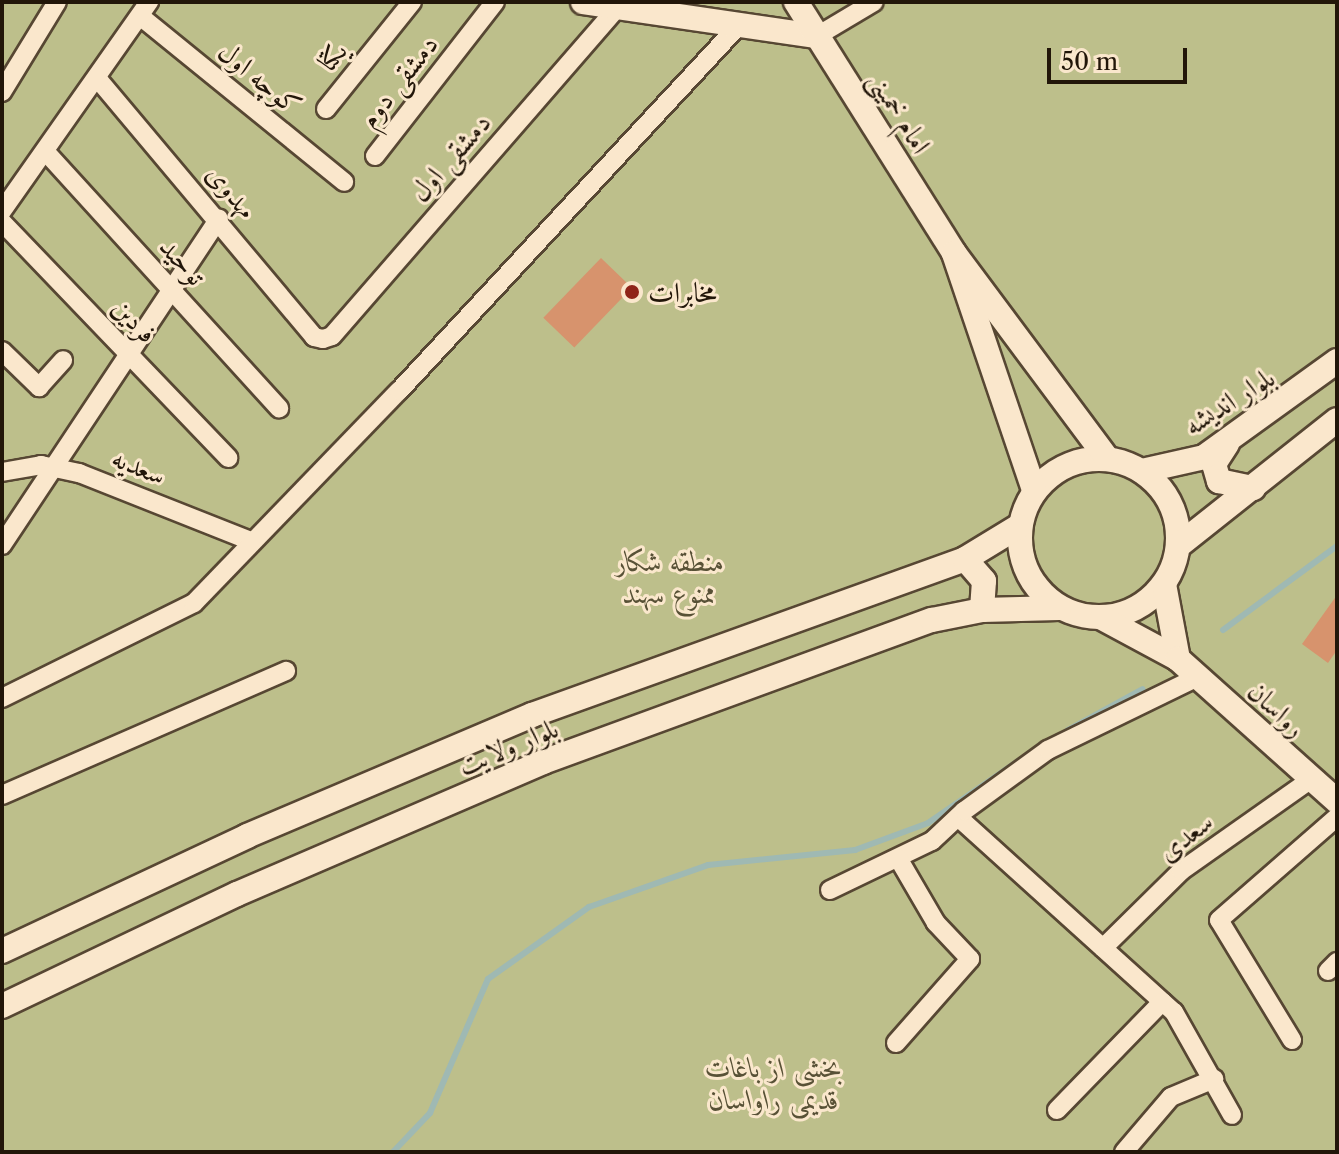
<!DOCTYPE html>
<html>
<head>
<meta charset="utf-8">
<style>
  body { margin:0 }
  #map { position:relative; width:1339px; height:1154px; overflow:hidden; background:#f7dab1; font-family:"Libre Caslon Text",Amiri,serif }
  div>[style] { position:absolute }
  .green>* { inset:0; background:#bdbf8b; transform-origin:0 0 }
  .stream>* { height:6px; margin:-3px; padding:0 3px; transform-origin:3px; border-radius:3px; background:#9fb9b3 }
  .building>* { inset:0; background:#d7936d; transform-origin:0 0 }
  .roads { filter:drop-shadow(2px 0 #574733) drop-shadow(-2px 0 #574733) drop-shadow(0 2px #574733) drop-shadow(0 -2px #574733) }
  .street>* { height:18px; margin:-9px; padding:0 9px; transform-origin:9px; border-radius:9px; background:#fae7cc }
  .secondary>* { height:24px; margin:-12px; padding:0 12px; transform-origin:12px; border-radius:12px; background:#fae7cc }
  .secondary>.ring { margin:-12px; padding:0; box-sizing:content-box; background:none; border:24px solid #fae7cc; border-radius:50% }
  .dots>* { width:22px; height:22px; translate:-50% -50%; box-sizing:border-box; border:4px solid #fae7cc; border-radius:50% }
  span { translate:-50% -50%; white-space:nowrap; text-align:center; line-height:1.15; -webkit-text-stroke:6px #fae7cc; paint-order:stroke }
  .street-label { font-size:28px; color:#221609 }
  .poi-label { font-size:28px; color:#221609 }
  .left { translate:0 -50%; text-align:left }
  .park-label { font-size:28px; color:#585136; font-style:italic }
  .frame { position:absolute; inset:0; border:4px solid #221609; pointer-events:none }
  .scale { position:absolute; left:1047px; top:48px; width:140px; height:36px; box-sizing:border-box; border:4px solid #221609; border-top:0; padding-left:10px; font-size:24px; line-height:28px; white-space:nowrap; color:#221609; -webkit-text-stroke:6px #fae7cc; paint-order:stroke }
</style>
</head>
<body>
<div id="map">
  <div class="green">
    <div style="left:2px;top:2px;width:1335px;height:1150px"></div>
  </div>
  <div class="stream">
    <div style="left:1223px;top:630px;width:142px;rotate:-36.4deg"></div>
    <div style="left:1068px;top:730px;width:85px;rotate:-28.7deg"></div>
    <div style="left:393px;top:1152px;width:54px;rotate:-46.5deg"></div>
    <div style="left:430px;top:1113px;width:146px;rotate:-66.6deg"></div>
    <div style="left:488px;top:979px;width:124px;rotate:-35.5deg"></div>
    <div style="left:589px;top:907px;width:126px;rotate:-19.4deg"></div>
    <div style="left:708px;top:865px;width:148px;rotate:-5.8deg"></div>
    <div style="left:855px;top:850px;width:78px;rotate:-20.3deg"></div>
    <div style="left:928px;top:823px;width:113px;rotate:-34.5deg"></div>
  </div>
  <div class="building">
    <div style="left:601px;top:258px;width:43px;height:83px;rotate:44deg"></div>
    <div style="clip-path:polygon(1337px 595px,1337px 650px,1328px 663px,1302px 644px)"></div>
  </div>
  <div class="roads">
    <div class="street">
      <div style="left:140px;top:16px;width:263px;rotate:39.1deg"></div>
      <div style="left:817px;top:36px;width:66px;rotate:-30.8deg"></div>
      <div style="left:97px;top:78px;width:338px;rotate:50deg"></div>
      <div style="left:314px;top:337px;width:9px;rotate:13deg"></div>
      <div style="left:323px;top:339px;width:9px;rotate:-18deg"></div>
      <div style="left:332px;top:336px;width:435px;rotate:-49deg"></div>
      <div style="left:2px;top:92px;width:105px;rotate:-58.6deg"></div>
      <div style="left:326px;top:109px;width:137px;rotate:-51.2deg"></div>
      <div style="left:45px;top:151px;width:348px;rotate:47.7deg"></div>
      <div style="left:375px;top:156px;width:195px;rotate:-52.1deg"></div>
      <div style="left:2px;top:211px;width:256px;rotate:-54.9deg"></div>
      <div style="left:2px;top:222px;width:327px;rotate:46.2deg"></div>
      <div style="left:2px;top:351px;width:52px;rotate:44.2deg"></div>
      <div style="left:39px;top:387px;width:36px;rotate:-48deg"></div>
      <div style="left:2px;top:472px;width:40px;rotate:-10deg"></div>
      <div style="left:41px;top:465px;width:39px;rotate:12deg"></div>
      <div style="left:79px;top:473px;width:185px;rotate:21.6deg"></div>
      <div style="left:2px;top:545px;width:392px;rotate:-56.4deg"></div>
      <div style="left:2px;top:698px;width:214px;rotate:-26.3deg"></div>
      <div style="left:194px;top:603px;width:295px;rotate:-46deg"></div>
      <div style="left:399px;top:391px;width:498px;rotate:-47.1deg"></div>
      <div style="left:2px;top:795px;width:310px;rotate:-23.6deg"></div>
      <div style="left:958px;top:817px;width:291px;rotate:42.1deg"></div>
      <div style="left:1174px;top:1012px;width:118px;rotate:60.6deg"></div>
      <div style="left:830px;top:890px;width:113px;rotate:-25.7deg"></div>
      <div style="left:932px;top:841px;width:44px;rotate:-43.2deg"></div>
      <div style="left:964px;top:811px;width:104px;rotate:-36deg"></div>
      <div style="left:1048px;top:750px;width:167px;rotate:-26deg"></div>
      <div style="left:1103px;top:948px;width:110px;rotate:-44.6deg"></div>
      <div style="left:1181px;top:871px;width:158px;rotate:-35.2deg"></div>
      <div style="left:1328px;top:971px;width:13px;rotate:-45deg"></div>
      <div style="left:1292px;top:1040px;width:140px;rotate:-121.3deg"></div>
      <div style="left:1219px;top:920px;width:157px;rotate:-41.1deg"></div>
      <div style="left:896px;top:1043px;width:112px;rotate:-48.6deg"></div>
      <div style="left:970px;top:959px;width:50px;rotate:-133.4deg"></div>
      <div style="left:936px;top:923px;width:75px;rotate:-120.3deg"></div>
      <div style="left:1057px;top:1110px;width:151px;rotate:-45.8deg"></div>
      <div style="left:1124px;top:1152px;width:72px;rotate:-49.5deg"></div>
      <div style="left:1171px;top:1097px;width:47px;rotate:-22.7deg"></div>
    </div>
    <div class="secondary">
      <div style="left:583px;top:2px;width:236px;rotate:8.3deg"></div>
      <div style="left:796px;top:2px;width:297px;rotate:57.8deg"></div>
      <div style="left:1227px;top:444px;width:24px;rotate:123deg"></div>
      <div style="left:1214px;top:464px;width:18px;rotate:74deg"></div>
      <div style="left:1219px;top:481px;width:35px;rotate:12deg"></div>
      <div class="ring" style="left:1020px;top:459px;width:134px;height:134px"></div>
      <div style="left:1142px;top:471px;width:64px;rotate:-12.7deg"></div>
      <div style="left:1204px;top:457px;width:164px;rotate:-35.8deg"></div>
      <div style="left:1034px;top:490px;width:250px;rotate:-108.7deg"></div>
      <div style="left:954px;top:253px;width:256px;rotate:53.3deg"></div>
      <div style="left:1178px;top:546px;width:203px;rotate:-38.4deg"></div>
      <div style="left:965px;top:559px;width:29px;rotate:49deg"></div>
      <div style="left:984px;top:581px;width:29px;rotate:94deg"></div>
      <div style="left:1102px;top:618px;width:86px;rotate:28.3deg"></div>
      <div style="left:1178px;top:659px;width:76px;rotate:-100.6deg"></div>
      <div style="left:1178px;top:659px;width:213px;rotate:41.8deg"></div>
      <div style="left:2px;top:951px;width:271px;rotate:-25.1deg"></div>
      <div style="left:247px;top:836px;width:310px;rotate:-23deg"></div>
      <div style="left:532px;top:715px;width:460px;rotate:-19.8deg"></div>
      <div style="left:965px;top:559px;width:63px;rotate:-31.4deg"></div>
      <div style="left:2px;top:1006px;width:260px;rotate:-25.5deg"></div>
      <div style="left:237px;top:894px;width:333px;rotate:-23.3deg"></div>
      <div style="left:543px;top:762px;width:414px;rotate:-20.1deg"></div>
      <div style="left:932px;top:620px;width:51px;rotate:-11.3deg"></div>
      <div style="left:982px;top:610px;width:77px;rotate:-1.5deg"></div>
    </div>
  </div>
  <div class="dots">
    <div style="left:632px;top:292px;background:#8f2418"></div>
  </div>
  <div class="street-label">
    <span style="left:332px;top:56px;rotate:-51deg">یکتا</span>
    <span style="left:260px;top:78px;rotate:39deg">کوچه اول</span>
    <span style="left:398px;top:81px;rotate:-52deg">دمشقی دوم</span>
    <span style="left:900px;top:112px;rotate:58deg">امام خمینی</span>
    <span style="left:450px;top:157px;rotate:-49deg">دمشقی اول</span>
    <span style="left:232px;top:191px;rotate:50deg">مهدوی</span>
    <span style="left:183px;top:261px;rotate:48deg">توحید</span>
    <span style="left:135px;top:320px;rotate:46deg">فردین</span>
    <span style="left:1229px;top:401px;rotate:-32deg">بلوار اندیشه</span>
    <span style="left:139px;top:466px;rotate:22deg">سعدیه</span>
    <span style="left:1277px;top:709px;rotate:43deg">رواسان</span>
    <span style="left:508px;top:746px;rotate:-22deg">بلوار ولایت</span>
    <span style="left:1185px;top:836px;rotate:-37deg">سعدی</span>
  </div>
  <div class="poi-label">
    <span class="left" style="left:648px;top:292px">مخابرات</span>
  </div>
  <div class="park-label">
    <span style="left:670px;top:577px">منطقه شکار<br>ممنوع سهند</span>
    <span style="left:774px;top:1083px">بخشی از باغات<br>قدیمی راواسان</span>
  </div>
  <div class="frame"></div>
  <div class="scale">50 m</div>
</div>
</body>
</html>
